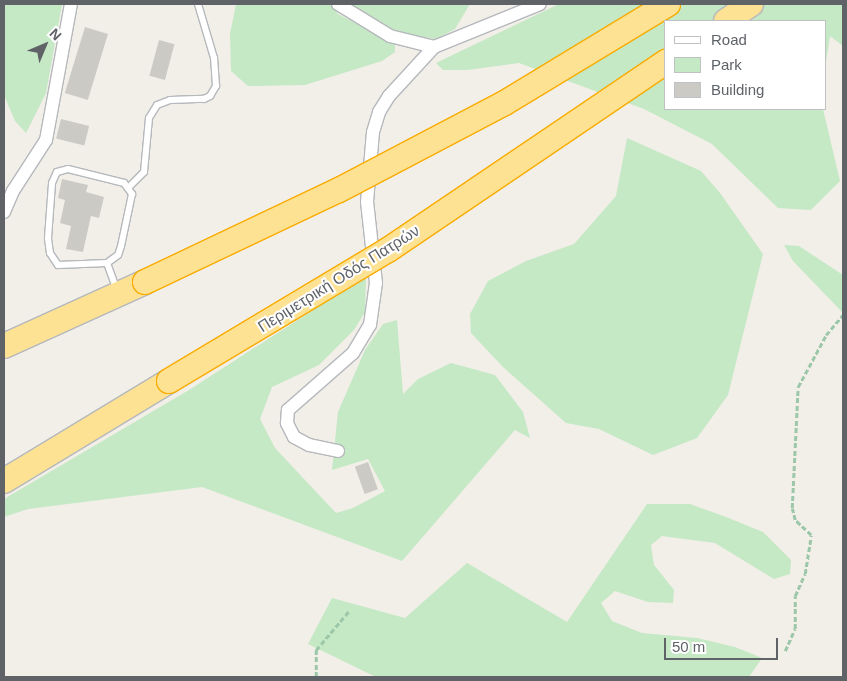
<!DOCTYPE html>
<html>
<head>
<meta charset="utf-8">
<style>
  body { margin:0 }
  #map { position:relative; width:847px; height:681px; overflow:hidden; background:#f1efe8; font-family:Arial,sans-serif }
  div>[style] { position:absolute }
  .green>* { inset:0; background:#c5e8c5 }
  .building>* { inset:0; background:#cccac5; transform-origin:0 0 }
  .path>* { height:2.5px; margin-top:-1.25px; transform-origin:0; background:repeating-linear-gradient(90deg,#9cc7a9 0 5px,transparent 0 7.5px) }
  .roads { filter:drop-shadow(1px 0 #b5b8bc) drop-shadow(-1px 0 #b5b8bc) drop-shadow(0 1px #b5b8bc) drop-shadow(0 -1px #b5b8bc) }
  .service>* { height:6px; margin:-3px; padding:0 3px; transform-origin:3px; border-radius:3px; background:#fff }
  .minor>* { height:12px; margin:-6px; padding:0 6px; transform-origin:6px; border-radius:6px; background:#fff }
  .motorway>* { height:24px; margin:-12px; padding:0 12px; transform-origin:12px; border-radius:12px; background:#fde293 }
  .bridges { filter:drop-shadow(1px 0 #f9ab00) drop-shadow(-1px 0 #f9ab00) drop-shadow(0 1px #f9ab00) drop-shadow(0 -1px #f9ab00) }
  .motorway-bridge>* { height:24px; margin:-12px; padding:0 12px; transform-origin:12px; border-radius:12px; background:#fde293 }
  span { translate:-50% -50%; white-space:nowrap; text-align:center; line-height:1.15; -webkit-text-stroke:4px #fff; paint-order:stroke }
  .street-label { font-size:16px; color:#5f6368 }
  .frame { position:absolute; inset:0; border:5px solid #5f6368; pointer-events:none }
  .legend { position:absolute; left:664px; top:20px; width:162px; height:90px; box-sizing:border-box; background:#fff; border:1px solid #bfc1c3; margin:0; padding:6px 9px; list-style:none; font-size:15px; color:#5f6368 }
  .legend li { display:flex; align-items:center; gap:10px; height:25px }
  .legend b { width:25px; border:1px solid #bfc1c3 }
  .north { position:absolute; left:20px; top:20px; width:50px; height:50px; -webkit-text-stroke:4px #fff; paint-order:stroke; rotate:45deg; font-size:14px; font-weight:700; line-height:20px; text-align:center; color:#5f6368 }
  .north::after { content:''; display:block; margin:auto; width:18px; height:22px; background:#5f6368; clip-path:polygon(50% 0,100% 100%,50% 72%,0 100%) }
  .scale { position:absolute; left:664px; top:638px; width:114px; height:22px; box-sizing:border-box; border:2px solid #5f6368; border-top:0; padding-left:6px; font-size:15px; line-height:18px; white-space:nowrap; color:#5f6368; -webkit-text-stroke:4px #fff; paint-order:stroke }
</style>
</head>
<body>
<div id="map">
  <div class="green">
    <div style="clip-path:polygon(4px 4px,62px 4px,46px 93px,26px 133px,15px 121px,4px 95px)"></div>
    <div style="clip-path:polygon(236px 4px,331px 4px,338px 14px,395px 44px,395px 52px,382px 61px,305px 85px,248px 86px,231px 71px,230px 34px)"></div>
    <div style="clip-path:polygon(344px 4px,470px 4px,455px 29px,436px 39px,398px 33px)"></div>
    <div style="clip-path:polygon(559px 4px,843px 4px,843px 46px,830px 36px,826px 62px,826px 21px,666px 21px,666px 109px,823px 109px,840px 181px,811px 210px,778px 208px,712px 144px,644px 109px,519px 63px,467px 70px,443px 70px,436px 63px)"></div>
    <div style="clip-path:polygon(627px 138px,701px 171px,720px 193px,763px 254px,728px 395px,697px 438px,653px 455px,599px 429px,566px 423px,503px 367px,471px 333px,470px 314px,488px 281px,526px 261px,574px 244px,616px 196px)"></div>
    <div style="clip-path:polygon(784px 245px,799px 246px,843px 275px,843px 313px,793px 261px)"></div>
    <div style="clip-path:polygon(366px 276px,365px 312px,354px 330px,319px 365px,272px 387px,260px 419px,275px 448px,336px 513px,353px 508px,385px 491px,368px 459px,332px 470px,338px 412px,365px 350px,383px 324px,397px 320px,403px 394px,418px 379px,451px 363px,495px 375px,523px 412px,530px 438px,515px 430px,402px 561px,202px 487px,28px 509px,4px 517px,4px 499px,189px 390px)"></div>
    <div style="clip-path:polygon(647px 504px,690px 504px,726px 517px,763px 532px,791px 560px,790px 574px,774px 579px,715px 543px,662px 536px,651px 545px,654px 565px,674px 590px,673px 603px,648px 602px,615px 591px,601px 603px,612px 621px,642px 633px,697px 638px,735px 647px,762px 658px,749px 677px,376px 677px,308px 644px,332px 598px,405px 618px,467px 563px,567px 622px)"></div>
  </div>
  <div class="building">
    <div style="left:85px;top:27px;width:24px;height:69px;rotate:17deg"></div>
    <div style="left:159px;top:40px;width:16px;height:37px;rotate:15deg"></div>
    <div style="left:61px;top:119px;width:29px;height:20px;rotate:14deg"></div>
    <div style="clip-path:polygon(62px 179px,88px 185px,86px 192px,104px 197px,99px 218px,91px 216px,83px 252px,66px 249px,71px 226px,60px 223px,65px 200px,58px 198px)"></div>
    <div style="left:368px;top:462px;width:29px;height:14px;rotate:70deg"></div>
  </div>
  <div class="path">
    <div style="left:785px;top:651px;width:24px;rotate:-66deg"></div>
    <div style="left:795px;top:629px;width:33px;rotate:-90deg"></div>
    <div style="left:795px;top:596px;width:24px;rotate:-66deg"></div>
    <div style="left:805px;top:574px;width:39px;rotate:-81deg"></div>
    <div style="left:811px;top:535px;width:22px;rotate:-137deg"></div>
    <div style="left:795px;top:520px;width:12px;rotate:-104deg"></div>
    <div style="left:792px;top:508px;width:121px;rotate:-87.2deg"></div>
    <div style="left:798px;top:387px;width:59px;rotate:-61.7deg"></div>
    <div style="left:826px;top:335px;width:26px;rotate:-50deg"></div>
    <div style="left:316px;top:677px;width:27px;rotate:-90deg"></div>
    <div style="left:316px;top:650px;width:51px;rotate:-49.8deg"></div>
  </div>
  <div class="roads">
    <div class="service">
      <div style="left:68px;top:169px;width:58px;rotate:14deg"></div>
      <div style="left:124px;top:183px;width:14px;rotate:54deg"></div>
      <div style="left:132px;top:194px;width:53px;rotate:101.9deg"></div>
      <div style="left:121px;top:246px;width:9px;rotate:108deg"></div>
      <div style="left:118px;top:255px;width:14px;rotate:144deg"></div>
      <div style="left:107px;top:263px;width:49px;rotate:177.7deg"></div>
      <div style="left:58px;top:265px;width:14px;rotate:-124deg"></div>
      <div style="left:50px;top:253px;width:15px;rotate:-98deg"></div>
      <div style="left:48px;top:238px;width:55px;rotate:-85.8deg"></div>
      <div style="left:52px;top:183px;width:12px;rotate:-66deg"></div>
      <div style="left:57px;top:172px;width:11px;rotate:-15deg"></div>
      <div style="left:129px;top:187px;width:21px;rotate:-45deg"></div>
      <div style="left:144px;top:172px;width:54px;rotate:-84.7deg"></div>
      <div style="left:149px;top:118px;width:15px;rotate:-58deg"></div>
      <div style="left:157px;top:105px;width:14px;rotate:-21deg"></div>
      <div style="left:170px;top:100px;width:34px;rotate:-2deg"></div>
      <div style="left:204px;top:99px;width:7px;rotate:-27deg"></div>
      <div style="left:210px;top:96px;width:12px;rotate:-59deg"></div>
      <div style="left:216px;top:86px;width:28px;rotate:-94deg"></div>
      <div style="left:214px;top:58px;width:56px;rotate:-106.5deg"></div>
      <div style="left:107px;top:263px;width:29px;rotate:70deg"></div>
    </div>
    <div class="minor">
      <div style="left:338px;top:4px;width:61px;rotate:31.6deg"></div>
      <div style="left:390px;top:36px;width:45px;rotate:14deg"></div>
      <div style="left:4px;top:212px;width:23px;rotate:-67deg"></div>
      <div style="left:13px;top:191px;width:61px;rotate:-57.1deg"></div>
      <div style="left:46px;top:140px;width:138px;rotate:-79.6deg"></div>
      <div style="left:338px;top:451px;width:30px;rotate:-168deg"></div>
      <div style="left:309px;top:445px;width:17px;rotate:-152deg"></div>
      <div style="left:294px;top:437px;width:16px;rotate:-117deg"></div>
      <div style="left:287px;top:423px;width:13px;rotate:-86deg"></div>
      <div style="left:288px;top:410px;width:86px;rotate:-41.2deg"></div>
      <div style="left:353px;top:353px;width:33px;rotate:-59deg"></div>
      <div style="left:370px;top:325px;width:42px;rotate:-81.9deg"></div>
      <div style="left:376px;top:283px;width:81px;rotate:-96.3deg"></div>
      <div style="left:367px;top:202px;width:70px;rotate:-85.1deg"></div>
      <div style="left:373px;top:132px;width:21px;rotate:-73deg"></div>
      <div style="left:379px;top:112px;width:19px;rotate:-58deg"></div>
      <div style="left:389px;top:96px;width:67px;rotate:-47.4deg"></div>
      <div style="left:434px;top:47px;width:114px;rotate:-22.1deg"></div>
    </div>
    <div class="motorway">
      <div style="left:726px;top:21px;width:30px;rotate:-34deg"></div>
      <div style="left:4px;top:346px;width:155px;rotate:-24.4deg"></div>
      <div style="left:4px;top:481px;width:193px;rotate:-31.2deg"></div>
    </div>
  </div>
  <div class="bridges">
    <div class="motorway-bridge">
      <div style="left:145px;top:282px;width:215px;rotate:-25.4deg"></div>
      <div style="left:339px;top:190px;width:185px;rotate:-27.7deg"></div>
      <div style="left:503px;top:104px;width:193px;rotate:-31.2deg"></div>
      <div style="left:169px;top:381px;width:255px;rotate:-30.9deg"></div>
      <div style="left:388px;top:250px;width:336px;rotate:-34.1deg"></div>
    </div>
  </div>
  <div class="street-label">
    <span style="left:339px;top:279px;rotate:-32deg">Περιμετρική Οδός Πατρών</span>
  </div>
  <div class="frame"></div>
  <ul class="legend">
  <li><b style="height:6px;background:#fff"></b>Road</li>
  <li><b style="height:14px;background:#c5e8c5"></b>Park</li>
  <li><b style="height:14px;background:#cccac5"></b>Building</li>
  </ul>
  <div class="north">N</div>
  <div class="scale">50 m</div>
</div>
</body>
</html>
